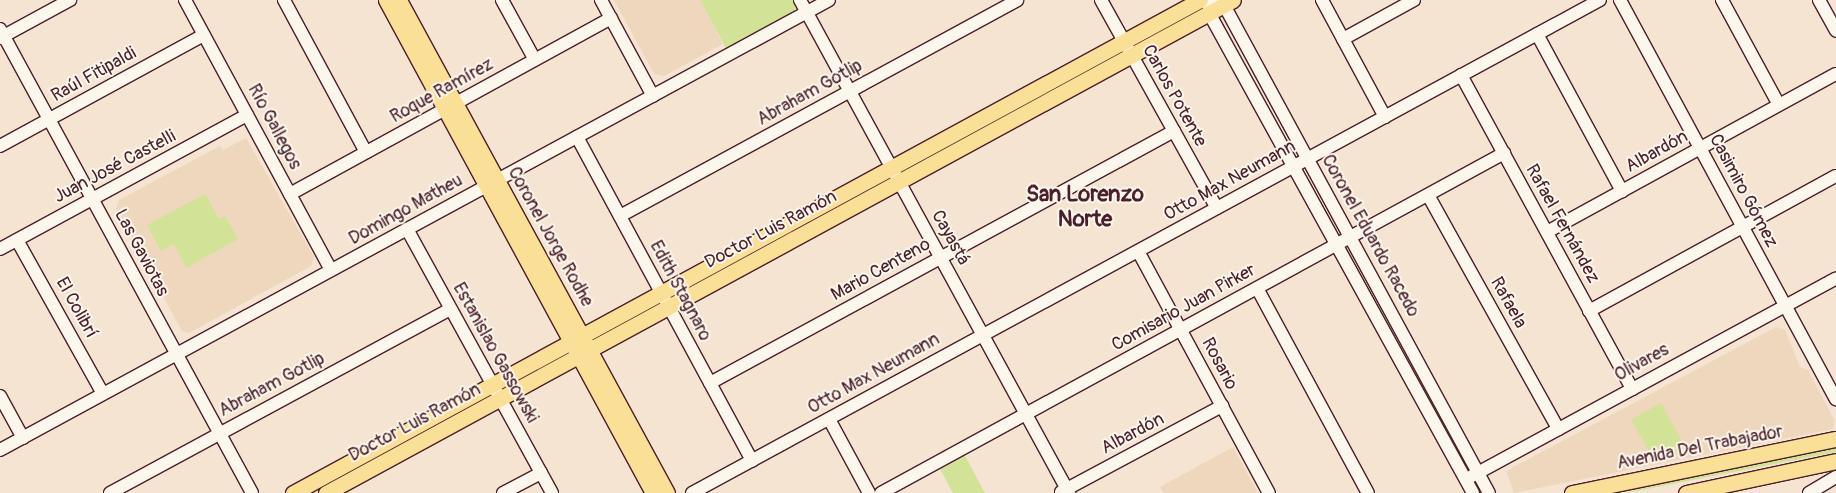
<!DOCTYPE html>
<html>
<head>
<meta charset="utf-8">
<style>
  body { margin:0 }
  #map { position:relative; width:1836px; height:493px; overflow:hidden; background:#f4e4d1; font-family:Pangolin,sans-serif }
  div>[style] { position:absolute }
  .built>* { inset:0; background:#efd7be }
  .green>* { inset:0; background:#d2e296; transform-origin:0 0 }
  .roads { filter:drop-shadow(1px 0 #4a1f2b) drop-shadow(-1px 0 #4a1f2b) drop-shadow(0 1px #4a1f2b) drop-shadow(0 -1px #4a1f2b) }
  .minor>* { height:12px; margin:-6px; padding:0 6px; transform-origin:6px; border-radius:6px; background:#fbf7ec }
  .major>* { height:15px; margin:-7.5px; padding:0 7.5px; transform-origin:7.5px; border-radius:7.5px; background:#fadf96 }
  span { translate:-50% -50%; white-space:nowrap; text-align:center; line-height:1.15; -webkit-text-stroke:4px #fbf7ec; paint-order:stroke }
  .street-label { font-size:18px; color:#4a1f2b }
  .district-label { font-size:22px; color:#4a1f2b; font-weight:700 }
</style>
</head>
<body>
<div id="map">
  <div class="built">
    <div style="clip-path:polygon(614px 0,700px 0,723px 44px,664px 76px,654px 74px)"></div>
    <div style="clip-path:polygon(246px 138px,314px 257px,311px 266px,189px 333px,182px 331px,116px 209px,119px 200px,220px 146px,223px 150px)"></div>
    <div style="clip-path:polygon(1776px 327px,1785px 330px,1800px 367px,1808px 370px,1835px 421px,1833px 429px,1514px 493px,1506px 471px)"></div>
    <div style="clip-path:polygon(1233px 447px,1258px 493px,1164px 493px,1160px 487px)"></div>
  </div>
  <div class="green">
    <div style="clip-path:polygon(700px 0,794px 0,796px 7px,794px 12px,727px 50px)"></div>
    <div style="clip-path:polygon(205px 194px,219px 219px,225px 216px,238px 239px,186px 268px,174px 244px,161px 251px,147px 225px)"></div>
    <div style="left:1661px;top:403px;width:50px;height:34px;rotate:61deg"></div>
    <div style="clip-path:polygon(1836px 447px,1836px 452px,1626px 493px,1638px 489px)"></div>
    <div style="clip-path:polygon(964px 454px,985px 493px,953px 493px,939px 467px)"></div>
  </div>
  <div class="roads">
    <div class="minor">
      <div style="left:185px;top:0;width:307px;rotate:61.6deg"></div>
      <div style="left:284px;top:0;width:173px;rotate:61.7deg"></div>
      <div style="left:502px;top:0;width:68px;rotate:61.2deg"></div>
      <div style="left:601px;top:0;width:109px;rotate:61.6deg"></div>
      <div style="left:800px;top:0;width:562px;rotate:61.38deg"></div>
      <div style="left:1101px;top:0;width:238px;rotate:60.9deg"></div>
      <div style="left:1216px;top:0;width:9px;rotate:32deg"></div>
      <div style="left:1224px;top:5px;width:555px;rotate:61.5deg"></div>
      <div style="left:1322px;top:0;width:133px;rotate:61.7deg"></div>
      <div style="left:1620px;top:0;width:454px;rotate:61.6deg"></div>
      <div style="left:1722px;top:0;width:119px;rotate:61.5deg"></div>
      <div style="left:1819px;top:0;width:35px;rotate:61deg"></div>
      <div style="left:1209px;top:5px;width:8px;rotate:90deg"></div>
      <div style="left:1209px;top:13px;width:548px;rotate:61.19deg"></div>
      <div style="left:0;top:29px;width:528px;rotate:61.49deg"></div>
      <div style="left:1537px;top:34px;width:179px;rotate:61.6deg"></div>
      <div style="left:0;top:38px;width:80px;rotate:-28.5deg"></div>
      <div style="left:1343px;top:39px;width:81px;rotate:-28.8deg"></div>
      <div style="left:1461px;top:75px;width:358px;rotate:61.4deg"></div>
      <div style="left:577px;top:137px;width:368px;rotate:61.6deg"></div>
      <div style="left:0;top:146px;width:232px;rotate:-28.6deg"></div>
      <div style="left:290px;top:194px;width:366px;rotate:-28.7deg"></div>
      <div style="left:1428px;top:195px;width:268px;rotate:60.9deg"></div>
      <div style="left:620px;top:216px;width:452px;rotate:-28.5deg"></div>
      <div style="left:407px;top:229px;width:301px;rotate:61.2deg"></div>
      <div style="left:1547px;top:232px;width:329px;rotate:-28.7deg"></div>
      <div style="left:17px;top:240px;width:176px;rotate:60.8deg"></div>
      <div style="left:0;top:249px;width:281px;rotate:-28.5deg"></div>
      <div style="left:1138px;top:251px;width:275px;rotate:61.6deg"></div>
      <div style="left:1257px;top:288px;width:233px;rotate:61.6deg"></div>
      <div style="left:1589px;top:311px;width:281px;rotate:-28.7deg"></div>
      <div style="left:710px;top:383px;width:528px;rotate:-28.51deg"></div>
      <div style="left:0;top:396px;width:48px;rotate:61.3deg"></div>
      <div style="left:829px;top:419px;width:84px;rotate:61.6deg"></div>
      <div style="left:0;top:450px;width:943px;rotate:-28.49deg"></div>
      <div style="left:1472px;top:476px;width:414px;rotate:-28.5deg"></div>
      <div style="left:1061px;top:492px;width:183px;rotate:-28.1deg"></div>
      <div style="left:110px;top:493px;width:387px;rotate:-28.4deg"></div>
      <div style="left:503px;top:493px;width:43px;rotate:-27.8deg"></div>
      <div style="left:692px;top:493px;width:1033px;rotate:-28.5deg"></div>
      <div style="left:881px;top:493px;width:710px;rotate:-28.62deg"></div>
      <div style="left:1809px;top:493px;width:31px;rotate:-31deg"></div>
    </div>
    <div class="major">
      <div style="left:386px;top:0;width:561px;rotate:61.56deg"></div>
      <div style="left:399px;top:0;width:561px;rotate:61.47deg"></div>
      <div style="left:293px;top:493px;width:1032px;rotate:-28.53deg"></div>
      <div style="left:326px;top:493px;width:1032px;rotate:-28.53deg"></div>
      <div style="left:1572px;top:493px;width:269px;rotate:-11.6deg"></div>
      <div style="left:1686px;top:493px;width:153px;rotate:-12deg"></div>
    </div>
  </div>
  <div class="street-label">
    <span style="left:94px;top:75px;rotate:-29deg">Raúl Fitipaldi</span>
    <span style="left:442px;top:91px;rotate:-29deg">Roque Ramírez</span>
    <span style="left:810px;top:93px;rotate:-29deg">Abraham Gotlip</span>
    <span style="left:1174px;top:96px;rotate:61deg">Carlos Potente</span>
    <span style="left:274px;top:127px;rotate:62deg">Río Gallegos</span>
    <span style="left:1657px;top:152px;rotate:-29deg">Albardón</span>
    <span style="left:115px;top:167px;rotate:-28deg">Juan José Castelli</span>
    <span style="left:1230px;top:181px;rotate:-29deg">Otto Max Neumann</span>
    <span style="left:1743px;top:191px;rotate:62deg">Casimiro Gómez</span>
    <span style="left:406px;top:210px;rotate:-29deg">Domingo Matheu</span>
    <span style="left:1562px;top:224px;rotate:61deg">Rafael Fernández</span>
    <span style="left:771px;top:230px;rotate:-28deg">Doctor Luis Ramón</span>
    <span style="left:1370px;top:236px;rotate:61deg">Coronel Eduardo Racedo</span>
    <span style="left:550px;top:237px;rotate:61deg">Coronel Jorge Rodhe</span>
    <span style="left:950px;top:238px;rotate:61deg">Cayastá</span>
    <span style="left:141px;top:253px;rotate:62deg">Las Gaviotas</span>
    <span style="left:881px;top:270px;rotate:-29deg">Mario Centeno</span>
    <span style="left:680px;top:291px;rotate:62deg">Edith Stagnaro</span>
    <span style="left:1508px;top:303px;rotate:61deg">Rafaela</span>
    <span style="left:76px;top:308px;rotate:61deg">El Colibrí</span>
    <span style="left:1184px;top:308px;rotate:-29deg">Comisario Juan Pirker</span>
    <span style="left:495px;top:353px;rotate:61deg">Estanislao Gassowski</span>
    <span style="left:1642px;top:363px;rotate:-29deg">Olivares</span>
    <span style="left:1219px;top:364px;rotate:62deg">Rosario</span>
    <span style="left:874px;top:374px;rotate:-29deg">Otto Max Neumann</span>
    <span style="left:272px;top:385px;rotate:-28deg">Abraham Gotlip</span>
    <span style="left:415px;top:423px;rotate:-28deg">Doctor Luis Ramón</span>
    <span style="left:1133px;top:434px;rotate:-28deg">Albardón</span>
    <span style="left:1700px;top:448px;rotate:-11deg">Avenida Del Trabajador</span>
  </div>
  <div class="district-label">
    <span style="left:1085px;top:207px">San Lorenzo<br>Norte</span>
  </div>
</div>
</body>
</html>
